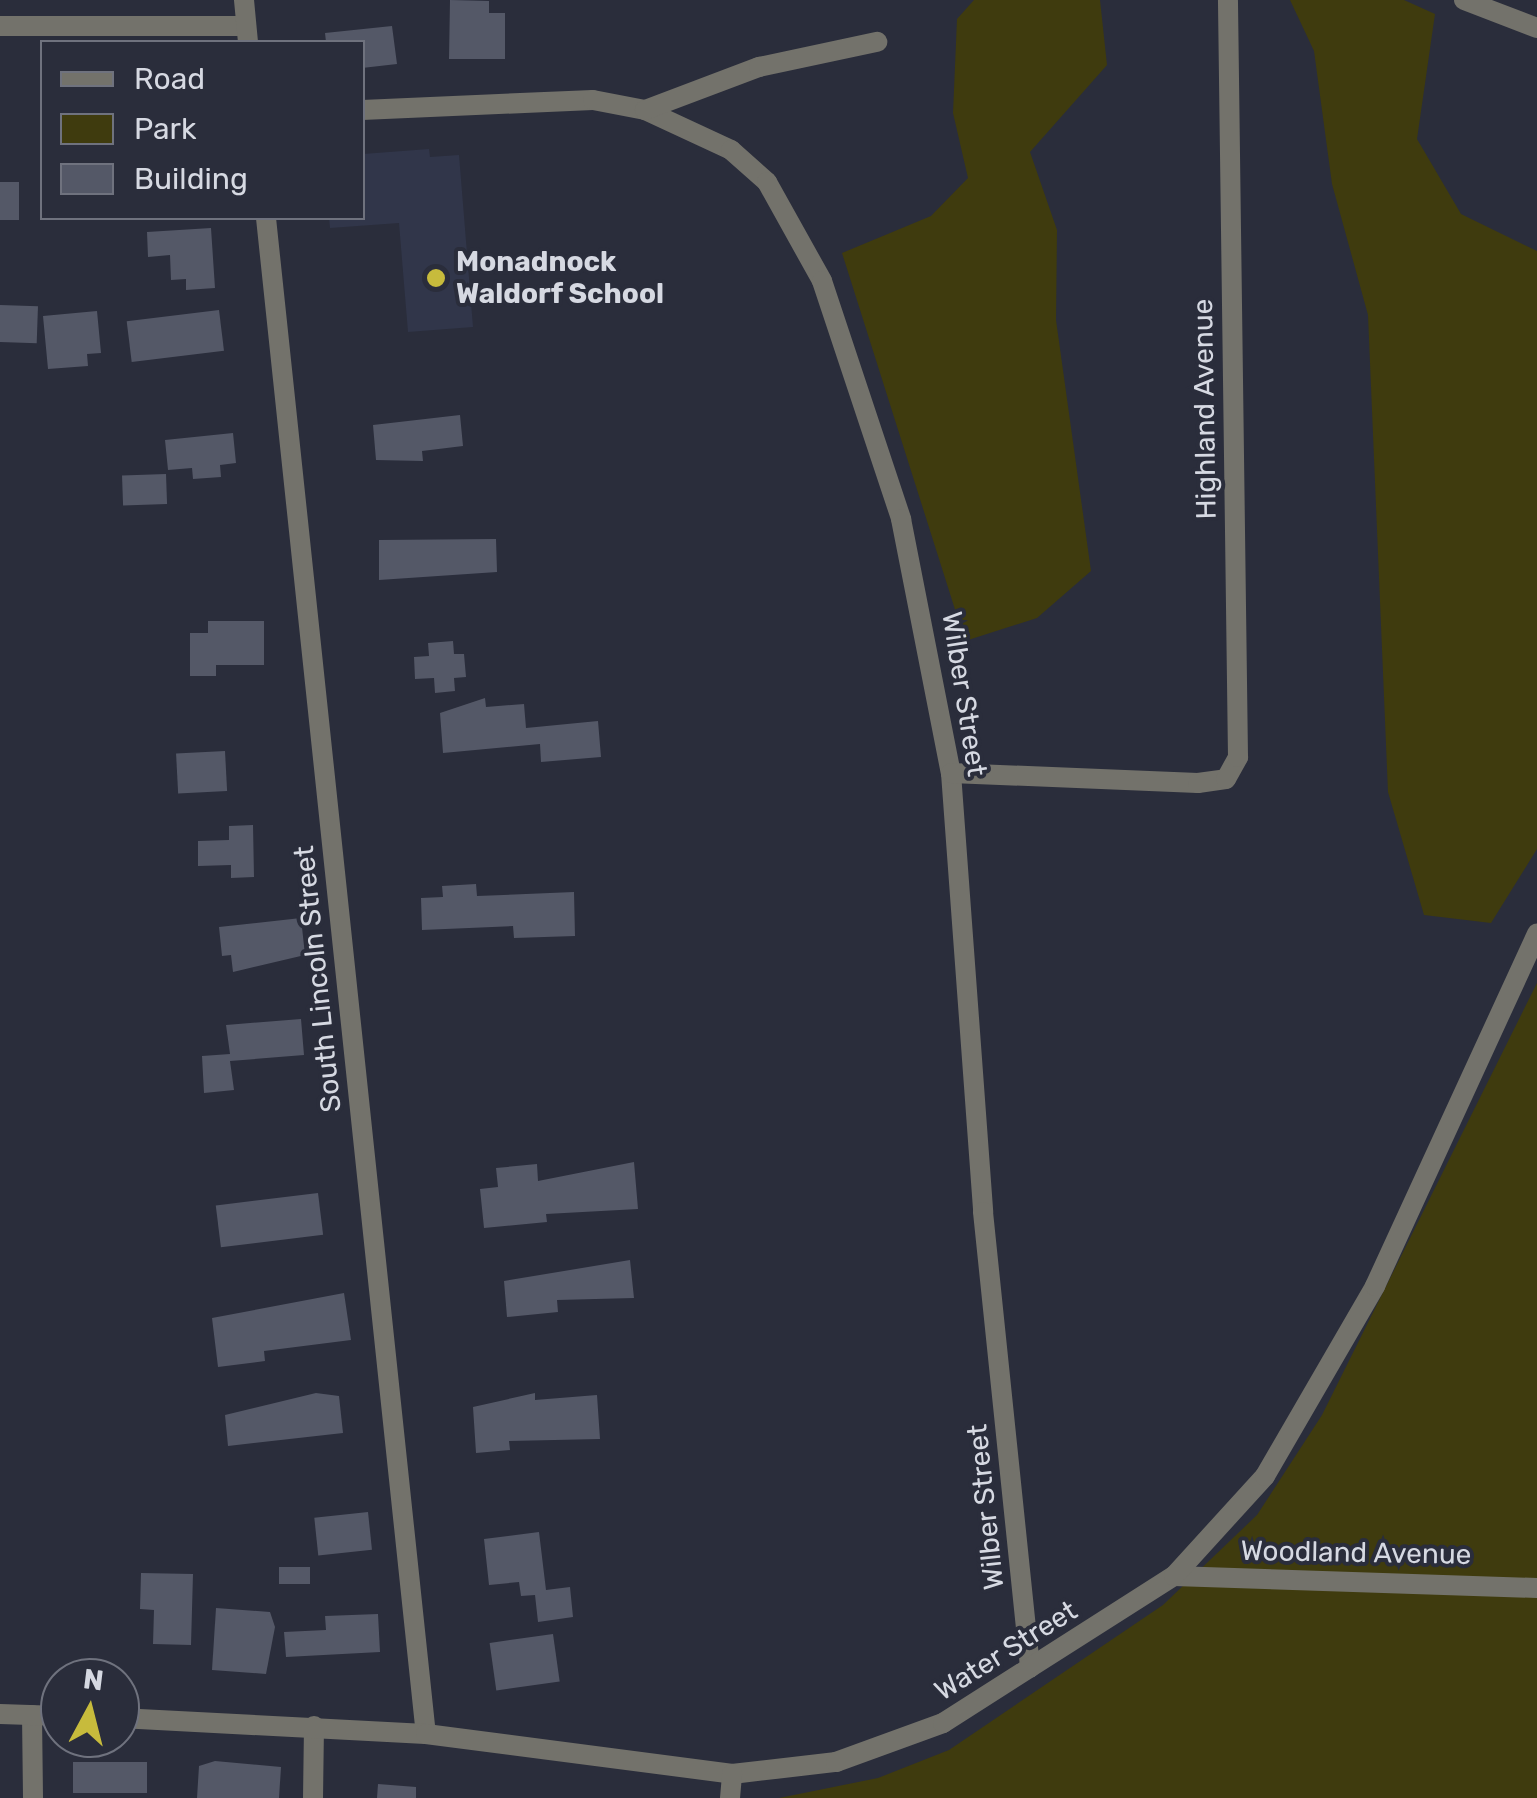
<!DOCTYPE html>
<html>
<head>
<meta charset="utf-8">
<style>
  body { margin:0 }
  #map { position:relative; width:1537px; height:1798px; overflow:hidden; background:#2a2d3b; font-family:Rubik,sans-serif }
  div>[style] { position:absolute }
  .built>* { inset:0; background:#31364a }
  .green>* { inset:0; background:#3f3b0e }
  .building>* { inset:0; background:#545867; transform-origin:0 0 }
  .minor>* { height:20px; margin:-10px; padding:0 10px; transform-origin:10px; border-radius:10px; background:#73726b }
  .tertiary>* { height:20px; margin:-10px; padding:0 10px; transform-origin:10px; border-radius:10px; background:#73726b }
  .dots>* { width:28px; height:28px; translate:-50% -50%; box-sizing:border-box; border:5px solid #2a2d3b; border-radius:50% }
  span { translate:-50% -50%; white-space:nowrap; text-align:center; line-height:1.15; -webkit-text-stroke:8px #2a2d3b; paint-order:stroke }
  .poi-label { font-size:28px; color:#d6d9e2; font-weight:700 }
  .left { translate:0 -50%; text-align:left }
  .street-label { font-size:28px; color:#d6d9e2 }
  .legend { position:absolute; left:40px; top:40px; width:325px; height:180px; box-sizing:border-box; background:#2a2d3b; border:2px solid #6f727e; margin:0; padding:12px 18px; list-style:none; font-size:30px; color:#d6d9e2 }
  .legend li { display:flex; align-items:center; gap:20px; height:50px }
  .legend b { width:50px; border:2px solid #6f727e }
  .north { position:absolute; left:40px; top:1658px; width:100px; height:100px; box-sizing:border-box; background:#2a2d3b; border:2px solid #6f727e; border-radius:50%; rotate:7deg; font-size:28px; font-weight:700; line-height:40px; text-align:center; color:#d6d9e2 }
  .north::after { content:''; display:block; margin:auto; width:35px; height:45px; background:#c7bb3c; clip-path:polygon(50% 0,100% 100%,50% 72%,0 100%) }
</style>
</head>
<body>
<div id="map">
  <div class="built">
    <div style="clip-path:polygon(429px 149px,430px 157px,459px 155px,473px 327px,408px 332px,399px 223px,330px 228px,329px 218px,362px 218px,363px 154px)"></div>
  </div>
  <div class="green">
    <div style="clip-path:polygon(974px 0,1100px 0,1107px 65px,1030px 152px,1057px 230px,1056px 320px,1091px 571px,1037px 618px,965px 641px,842px 253px,931px 216px,968px 178px,953px 113px,957px 19px)"></div>
    <div style="clip-path:polygon(1290px 0,1404px 0,1435px 14px,1417px 139px,1461px 214px,1537px 251px,1537px 849px,1491px 923px,1424px 915px,1388px 792px,1368px 315px,1332px 184px,1314px 51px)"></div>
    <div style="clip-path:polygon(1537px 983px,1537px 1798px,779px 1798px,878px 1778px,949px 1750px,1163px 1605px,1257px 1515px,1322px 1415px)"></div>
  </div>
  <div class="building">
    <div style="clip-path:polygon(450px 0,489px 1px,489px 13px,505px 13px,505px 59px,449px 59px)"></div>
    <div style="clip-path:polygon(392px 26px,397px 64px,362px 68px,362px 42px,326px 42px,325px 33px)"></div>
    <div style="left:0;top:182px;width:19px;height:38px"></div>
    <div style="clip-path:polygon(211px 228px,215px 288px,186px 290px,186px 279px,171px 280px,170px 255px,148px 257px,147px 232px)"></div>
    <div style="left:0;top:305px;width:38px;height:37px;rotate:2deg"></div>
    <div style="left:219px;top:310px;width:41px;height:93px;rotate:83deg"></div>
    <div style="clip-path:polygon(97px 311px,101px 353px,87px 354px,88px 366px,48px 369px,43px 316px)"></div>
    <div style="clip-path:polygon(460px 415px,463px 446px,422px 451px,423px 461px,376px 460px,373px 425px)"></div>
    <div style="clip-path:polygon(233px 433px,236px 463px,220px 465px,221px 477px,193px 479px,192px 468px,168px 470px,165px 440px)"></div>
    <div style="left:166px;top:474px;width:30px;height:44px;rotate:88deg"></div>
    <div style="clip-path:polygon(496px 539px,497px 572px,379px 580px,379px 540px)"></div>
    <div style="clip-path:polygon(208px 621px,264px 621px,264px 665px,216px 665px,216px 676px,190px 676px,190px 633px,208px 633px)"></div>
    <div style="clip-path:polygon(453px 641px,454px 654px,464px 654px,466px 677px,454px 678px,455px 691px,435px 693px,434px 678px,415px 679px,414px 657px,429px 656px,428px 643px)"></div>
    <div style="clip-path:polygon(485px 698px,486px 707px,524px 704px,526px 728px,598px 721px,601px 757px,541px 762px,540px 744px,443px 753px,440px 713px)"></div>
    <div style="left:225px;top:751px;width:40px;height:49px;rotate:87deg"></div>
    <div style="clip-path:polygon(253px 825px,254px 877px,231px 878px,231px 865px,198px 866px,198px 841px,229px 840px,229px 826px)"></div>
    <div style="clip-path:polygon(476px 884px,477px 896px,574px 892px,575px 936px,514px 938px,513px 926px,422px 930px,421px 898px,443px 897px,442px 886px)"></div>
    <div style="clip-path:polygon(301px 918px,305px 955px,233px 972px,231px 955px,222px 956px,219px 927px)"></div>
    <div style="clip-path:polygon(301px 1019px,304px 1055px,230px 1061px,234px 1090px,204px 1093px,202px 1056px,230px 1054px,226px 1025px)"></div>
    <div style="clip-path:polygon(634px 1162px,638px 1209px,546px 1214px,547px 1222px,484px 1228px,480px 1189px,498px 1187px,496px 1168px,537px 1164px,538px 1181px)"></div>
    <div style="left:318px;top:1193px;width:42px;height:103px;rotate:83deg"></div>
    <div style="clip-path:polygon(630px 1260px,634px 1298px,557px 1300px,558px 1312px,507px 1317px,504px 1281px)"></div>
    <div style="clip-path:polygon(344px 1293px,351px 1340px,264px 1351px,265px 1361px,218px 1367px,212px 1318px)"></div>
    <div style="clip-path:polygon(316px 1393px,339px 1396px,343px 1433px,228px 1446px,225px 1415px)"></div>
    <div style="clip-path:polygon(535px 1393px,535px 1400px,597px 1395px,600px 1439px,509px 1441px,510px 1450px,476px 1453px,473px 1407px)"></div>
    <div style="left:368px;top:1512px;width:38px;height:54px;rotate:84deg"></div>
    <div style="clip-path:polygon(539px 1532px,546px 1590px,570px 1587px,573px 1617px,538px 1622px,535px 1595px,521px 1596px,519px 1582px,489px 1585px,484px 1539px)"></div>
    <div style="left:279px;top:1567px;width:31px;height:17px"></div>
    <div style="clip-path:polygon(141px 1573px,193px 1574px,191px 1645px,153px 1644px,154px 1610px,140px 1609px)"></div>
    <div style="clip-path:polygon(216px 1608px,270px 1612px,275px 1627px,266px 1674px,212px 1670px)"></div>
    <div style="clip-path:polygon(378px 1614px,380px 1652px,286px 1657px,284px 1632px,326px 1630px,325px 1616px)"></div>
    <div style="left:553px;top:1634px;width:48px;height:64px;rotate:82deg"></div>
    <div style="clip-path:polygon(215px 1761px,281px 1767px,279px 1798px,197px 1798px,199px 1766px)"></div>
    <div style="left:73px;top:1762px;width:74px;height:31px"></div>
    <div style="clip-path:polygon(378px 1784px,416px 1787px,416px 1798px,377px 1798px)"></div>
  </div>
  <div class="minor">
    <div style="left:0;top:26px;width:246px"></div>
    <div style="left:362px;top:110px;width:231px;rotate:-2.5deg"></div>
    <div style="left:593px;top:100px;width:53px;rotate:10.9deg"></div>
    <div style="left:645px;top:110px;width:95px;rotate:24.9deg"></div>
    <div style="left:731px;top:150px;width:48px;rotate:41.6deg"></div>
    <div style="left:767px;top:182px;width:113px;rotate:60.9deg"></div>
    <div style="left:822px;top:281px;width:251px;rotate:71.6deg"></div>
    <div style="left:901px;top:519px;width:259px;rotate:78.9deg"></div>
    <div style="left:951px;top:773px;width:440px;rotate:85.8deg"></div>
    <div style="left:983px;top:1212px;width:458px;rotate:84.1deg"></div>
    <div style="left:645px;top:110px;width:122px;rotate:-20.7deg"></div>
    <div style="left:759px;top:67px;width:121px;rotate:-12deg"></div>
    <div style="left:951px;top:773px;width:247px;rotate:2.3deg"></div>
    <div style="left:1198px;top:783px;width:28px;rotate:-8deg"></div>
    <div style="left:1226px;top:779px;width:25px;rotate:-61deg"></div>
    <div style="left:1238px;top:757px;width:757px;rotate:-90.76deg"></div>
    <div style="left:1174px;top:1576px;width:363px;rotate:1.9deg"></div>
    <div style="left:32px;top:1715px;width:83px;rotate:89.3deg"></div>
    <div style="left:313px;top:1798px;width:72px;rotate:-89.2deg"></div>
  </div>
  <div class="tertiary">
    <div style="left:244px;top:0;width:42px;rotate:84.6deg"></div>
    <div style="left:1464px;top:0;width:78px;rotate:21deg"></div>
    <div style="left:266px;top:218px;width:1524px;rotate:83.98deg"></div>
    <div style="left:0;top:1714px;width:60px;rotate:1.9deg"></div>
    <div style="left:120px;top:1718px;width:306px;rotate:3deg"></div>
    <div style="left:426px;top:1734px;width:309px;rotate:7.4deg"></div>
    <div style="left:732px;top:1774px;width:105px;rotate:-6.6deg"></div>
    <div style="left:836px;top:1762px;width:114px;rotate:-20deg"></div>
    <div style="left:943px;top:1723px;width:274px;rotate:-32.5deg"></div>
    <div style="left:1174px;top:1576px;width:135px;rotate:-47.7deg"></div>
    <div style="left:1265px;top:1476px;width:220px;rotate:-59.9deg"></div>
    <div style="left:1375px;top:1286px;width:388px;rotate:-65.3deg"></div>
    <div style="left:730px;top:1798px;width:24px;rotate:-85deg"></div>
  </div>
  <div class="dots">
    <div style="left:436px;top:278px;background:#c7bb3c"></div>
  </div>
  <div class="poi-label">
    <span class="left" style="left:456px;top:278px">Monadnock<br>Waldorf School</span>
  </div>
  <div class="street-label">
    <span style="left:1205px;top:409px;rotate:-91deg">Highland Avenue</span>
    <span style="left:964px;top:694px;rotate:81deg">Wilber Street</span>
    <span style="left:318px;top:979px;rotate:-96deg">South Lincoln Street</span>
    <span style="left:986px;top:1507px;rotate:-96deg">Wilber Street</span>
    <span style="left:1356px;top:1553px;rotate:1deg">Woodland Avenue</span>
    <span style="left:1006px;top:1651px;rotate:-32deg">Water Street</span>
  </div>
  <ul class="legend">
  <li><b style="height:12px;background:#73726b"></b>Road</li>
  <li><b style="height:28px;background:#3f3b0e"></b>Park</li>
  <li><b style="height:28px;background:#545867"></b>Building</li>
  </ul>
  <div class="north">N</div>
</div>
</body>
</html>
